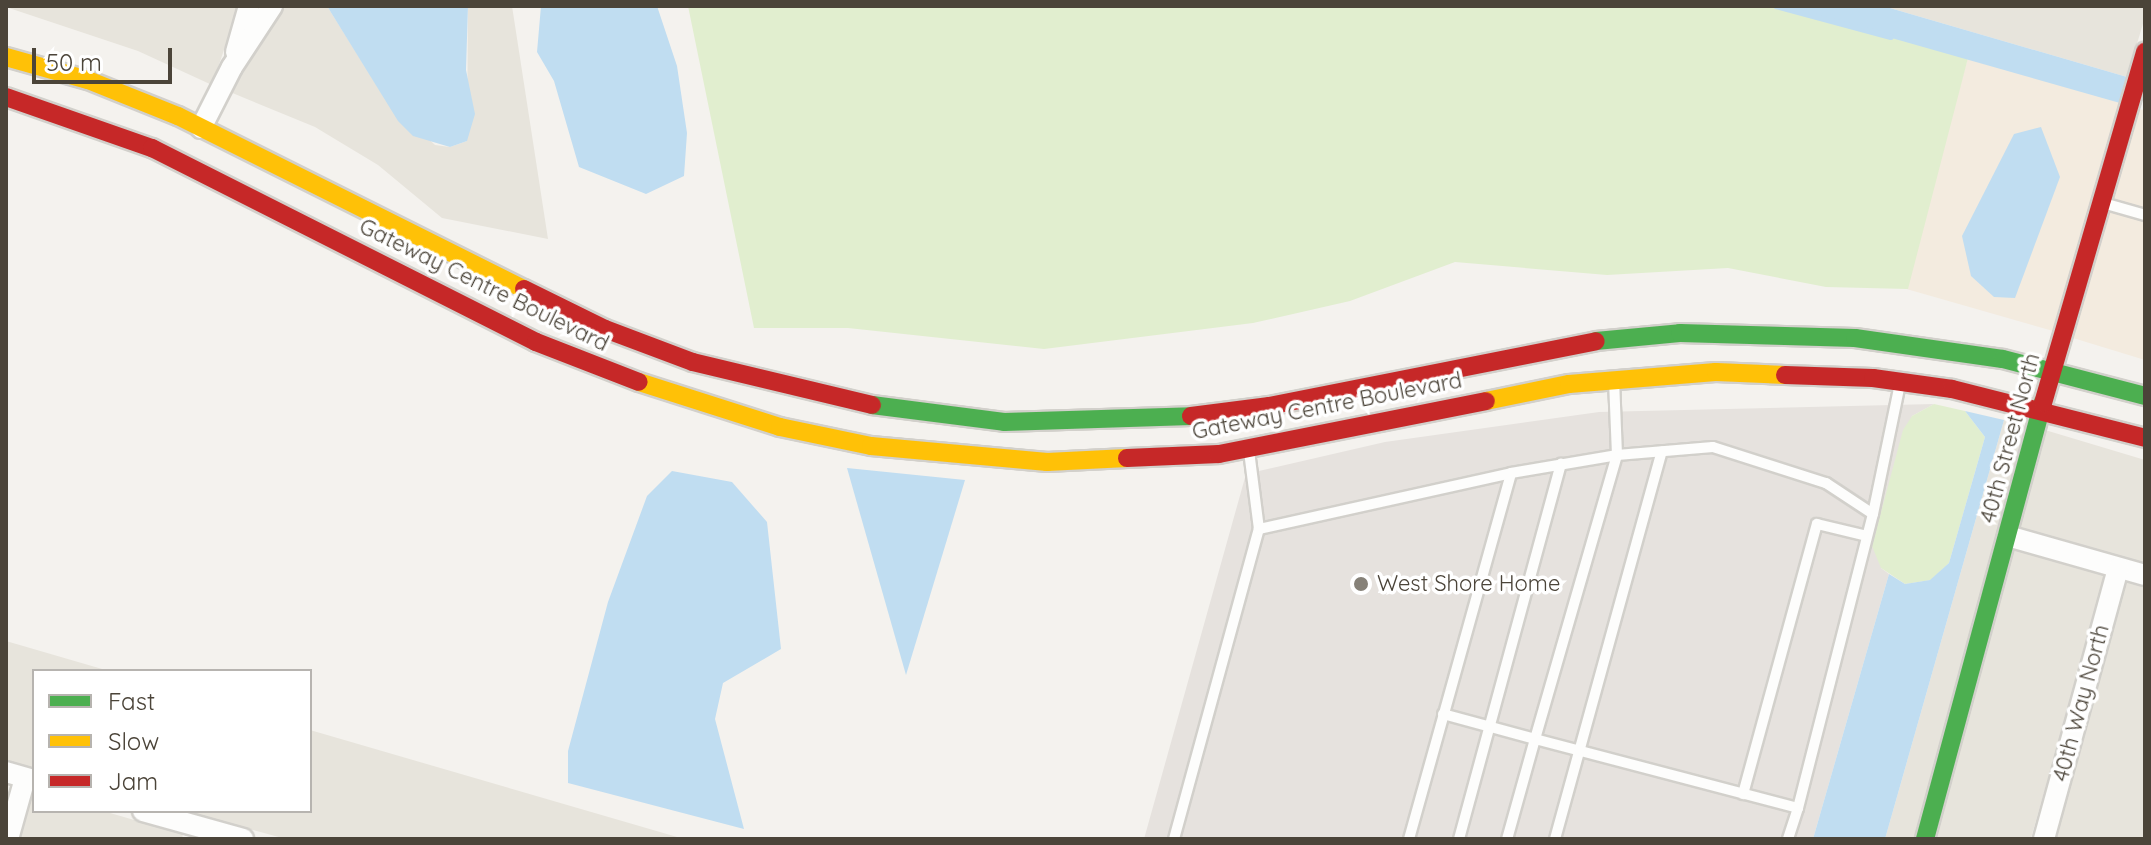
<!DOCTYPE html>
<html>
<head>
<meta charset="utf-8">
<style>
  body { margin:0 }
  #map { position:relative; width:2151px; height:845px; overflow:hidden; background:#f4f2ee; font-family:Quicksand,sans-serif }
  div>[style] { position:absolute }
  .residential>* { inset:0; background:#e7e4dc; transform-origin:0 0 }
  .commercial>* { inset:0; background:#f3ebdf; transform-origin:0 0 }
  .industrial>* { inset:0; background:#e6e2de }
  .green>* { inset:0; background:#e1eecf }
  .water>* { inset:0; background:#c0ddf1 }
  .stream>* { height:6px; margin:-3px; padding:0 3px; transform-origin:3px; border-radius:3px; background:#c0ddf1 }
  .roads { filter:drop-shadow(2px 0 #d2d0cb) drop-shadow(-2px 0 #d2d0cb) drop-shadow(0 2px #d2d0cb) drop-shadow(0 -2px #d2d0cb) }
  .lane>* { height:10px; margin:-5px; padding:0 5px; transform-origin:5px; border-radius:5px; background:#fdfdfc }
  .street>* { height:20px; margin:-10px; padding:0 10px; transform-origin:10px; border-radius:10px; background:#fdfdfc }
  .fast>* { height:18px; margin:-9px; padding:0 9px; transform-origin:9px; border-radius:9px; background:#4caf50 }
  .slow>* { height:18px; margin:-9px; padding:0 9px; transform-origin:9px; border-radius:9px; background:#ffc107 }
  .jam>* { height:18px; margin:-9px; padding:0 9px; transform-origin:9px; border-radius:9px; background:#c62828 }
  .dots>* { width:22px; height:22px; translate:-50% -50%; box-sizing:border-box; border:4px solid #fff; border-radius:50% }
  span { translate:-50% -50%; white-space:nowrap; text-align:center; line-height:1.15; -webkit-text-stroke:7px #fff; paint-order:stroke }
  .street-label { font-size:22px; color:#4b4439 }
  .poi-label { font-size:22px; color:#4b4439 }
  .left { translate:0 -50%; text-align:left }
  .frame { position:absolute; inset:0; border:8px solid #4b4439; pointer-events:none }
  .legend { position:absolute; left:32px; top:669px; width:280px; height:144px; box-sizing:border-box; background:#fff; border:2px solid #b7b4b0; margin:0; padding:10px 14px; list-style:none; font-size:24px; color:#4b4439 }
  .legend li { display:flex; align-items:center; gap:16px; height:40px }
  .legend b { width:40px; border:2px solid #b7b4b0 }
  .scale { position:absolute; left:32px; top:48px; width:140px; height:36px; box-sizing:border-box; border:4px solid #4b4439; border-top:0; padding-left:10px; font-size:24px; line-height:28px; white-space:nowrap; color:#4b4439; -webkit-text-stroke:6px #fff; paint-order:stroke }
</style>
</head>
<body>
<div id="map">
  <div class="residential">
    <div style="clip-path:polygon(239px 6px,212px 85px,138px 51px,6px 7px)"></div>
    <div style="clip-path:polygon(282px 6px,327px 6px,384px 97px,435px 145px,450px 147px,467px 141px,468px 6px,512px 6px,548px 239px,442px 218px,378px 165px,315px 127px,230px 92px)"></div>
    <div style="clip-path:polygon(1883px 6px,2145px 6px,2145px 17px,2127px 77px)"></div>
    <div style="clip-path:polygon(2004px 420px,2026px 426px,1915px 839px,1885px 839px)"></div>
    <div style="clip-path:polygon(2045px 430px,2145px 460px,2145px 563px,2020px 528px)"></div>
    <div style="left:2014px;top:549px;width:96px;height:301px;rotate:16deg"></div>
    <div style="clip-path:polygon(2125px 581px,2145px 586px,2145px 839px,2054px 839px)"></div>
    <div style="clip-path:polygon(6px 641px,109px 671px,34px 671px,34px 769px,6px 761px)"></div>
    <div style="clip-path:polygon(310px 730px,684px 839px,286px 839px,185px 811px,310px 811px)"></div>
    <div style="clip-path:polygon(32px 791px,34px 811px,103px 811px,183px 834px,182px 839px,18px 839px)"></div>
  </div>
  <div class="commercial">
    <div style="left:1968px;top:58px;width:159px;height:239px;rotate:16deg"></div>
    <div style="clip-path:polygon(2139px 109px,2145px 110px,2145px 360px,2073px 338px)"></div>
  </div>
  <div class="industrial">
    <div style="clip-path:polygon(1934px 404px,1912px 416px,1881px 568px,1889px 574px,1813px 839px,1144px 839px,1246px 474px,1385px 442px,1599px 412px)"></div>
  </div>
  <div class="green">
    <div style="clip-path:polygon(688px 6px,1779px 6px,1968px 58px,1908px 289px,1826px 287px,1728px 268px,1607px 275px,1455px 262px,1350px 301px,1253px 323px,1044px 349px,848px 328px,754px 328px)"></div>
    <div style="clip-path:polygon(1934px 404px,1965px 411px,1985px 437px,1949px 563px,1931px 580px,1905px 584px,1881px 568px,1872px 546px,1903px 430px,1912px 416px)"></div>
  </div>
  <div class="water">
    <div style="clip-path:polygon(327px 6px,468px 6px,466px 70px,475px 114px,467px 141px,450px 147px,413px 136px,398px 121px)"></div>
    <div style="clip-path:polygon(541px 6px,657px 6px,677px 66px,687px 133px,684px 176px,646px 194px,579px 167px,554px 81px,537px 52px)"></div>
    <div style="clip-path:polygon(1779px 6px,1883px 6px,2127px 77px,2120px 103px)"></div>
    <div style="clip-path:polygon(2041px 127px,2060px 177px,2015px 298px,1994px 297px,1971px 276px,1962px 236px,2014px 134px)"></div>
    <div style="clip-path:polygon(1965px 411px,2004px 420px,1885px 839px,1813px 839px,1889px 574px,1905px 584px,1930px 580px,1949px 563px,1985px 437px)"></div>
    <div style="clip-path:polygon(847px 468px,965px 480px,906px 675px)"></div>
    <div style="clip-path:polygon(672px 471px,732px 482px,767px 522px,781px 649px,723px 683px,715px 719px,744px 829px,568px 783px,568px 751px,608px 602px,647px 496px)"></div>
  </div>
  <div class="stream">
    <div style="left:1776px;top:6px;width:119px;rotate:15.1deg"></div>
  </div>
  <div class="roads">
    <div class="lane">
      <div style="left:2103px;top:203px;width:44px;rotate:15.9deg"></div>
      <div style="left:1614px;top:380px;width:75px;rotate:87.7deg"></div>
      <div style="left:1617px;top:455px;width:296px;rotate:106.1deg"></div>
      <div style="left:1535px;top:739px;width:272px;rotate:14.7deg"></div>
      <div style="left:1798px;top:808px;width:33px;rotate:108deg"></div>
      <div style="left:1249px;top:451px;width:79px;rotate:82.7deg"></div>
      <div style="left:1443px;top:714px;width:95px;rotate:15.2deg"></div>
      <div style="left:1535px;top:739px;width:104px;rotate:105.6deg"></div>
      <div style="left:1743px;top:794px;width:280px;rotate:-74.7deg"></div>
      <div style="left:1817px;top:524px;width:51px;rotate:13.5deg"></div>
      <div style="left:1798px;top:808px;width:303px;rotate:-75.7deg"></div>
      <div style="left:1174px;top:839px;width:321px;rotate:-74.7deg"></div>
      <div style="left:1259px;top:529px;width:258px;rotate:-12.5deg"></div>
      <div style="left:1511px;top:473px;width:108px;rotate:-9.6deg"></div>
      <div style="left:1617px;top:455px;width:96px;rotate:-4.8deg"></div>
      <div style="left:1713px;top:447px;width:119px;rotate:17.7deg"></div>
      <div style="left:1826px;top:483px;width:56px;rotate:33.4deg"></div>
      <div style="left:1873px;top:514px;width:133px;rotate:-78.3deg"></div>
      <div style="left:1409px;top:839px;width:380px;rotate:-74.4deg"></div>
      <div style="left:1459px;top:839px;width:389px;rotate:-74.8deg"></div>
      <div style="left:1555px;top:839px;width:402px;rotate:-74.6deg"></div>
    </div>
    <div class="street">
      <div style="left:236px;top:52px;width:48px;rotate:-74.2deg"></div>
      <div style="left:201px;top:128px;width:68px;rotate:-63.1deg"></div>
      <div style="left:232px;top:67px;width:73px;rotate:-56.7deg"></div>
      <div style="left:2008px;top:536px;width:142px;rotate:15.9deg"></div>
      <div style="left:6px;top:772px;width:29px;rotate:16deg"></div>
      <div style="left:143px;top:811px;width:104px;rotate:15.6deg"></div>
      <div style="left:8px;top:839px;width:63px;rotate:-74.4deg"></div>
      <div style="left:2044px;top:839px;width:281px;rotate:-74.7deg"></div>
    </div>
    <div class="fast">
      <div style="left:1596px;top:341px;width:84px;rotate:-5.4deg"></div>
      <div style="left:1680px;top:333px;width:175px;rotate:1.6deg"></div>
      <div style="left:1855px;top:338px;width:149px;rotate:8.1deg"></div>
      <div style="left:2003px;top:359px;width:147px;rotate:14.6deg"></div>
      <div style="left:872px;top:405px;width:133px;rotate:7.3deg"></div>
      <div style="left:1004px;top:422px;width:187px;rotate:-1.8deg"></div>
      <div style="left:1925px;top:839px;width:452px;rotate:-74.9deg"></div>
    </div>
    <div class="slow">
      <div style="left:6px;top:57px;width:85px;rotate:15.7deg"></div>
      <div style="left:88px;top:80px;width:97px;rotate:21.8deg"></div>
      <div style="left:178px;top:116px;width:387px;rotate:26.6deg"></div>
      <div style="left:639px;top:382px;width:148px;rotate:17.7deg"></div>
      <div style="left:780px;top:427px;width:93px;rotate:11.8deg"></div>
      <div style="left:871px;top:446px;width:177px;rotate:5.2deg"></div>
      <div style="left:1047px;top:462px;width:80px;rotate:-2.9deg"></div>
      <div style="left:1486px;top:401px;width:85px;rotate:-11.6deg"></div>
      <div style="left:1569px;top:384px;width:147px;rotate:-4.7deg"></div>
      <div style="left:1716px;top:372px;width:69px;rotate:2.5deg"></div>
    </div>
    <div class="jam">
      <div style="left:6px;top:97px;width:155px;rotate:19.3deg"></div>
      <div style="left:152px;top:148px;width:430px;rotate:26.8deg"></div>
      <div style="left:536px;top:342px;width:110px;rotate:21.2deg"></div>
      <div style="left:524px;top:289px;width:90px;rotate:26.3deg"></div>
      <div style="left:605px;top:329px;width:94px;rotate:20.6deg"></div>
      <div style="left:693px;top:362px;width:184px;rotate:13.5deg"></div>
      <div style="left:1785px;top:375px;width:88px;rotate:2deg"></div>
      <div style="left:1873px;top:378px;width:80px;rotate:7.9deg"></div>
      <div style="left:1952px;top:389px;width:199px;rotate:14.2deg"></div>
      <div style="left:2043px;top:403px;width:366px;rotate:-73.8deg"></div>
      <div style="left:1191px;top:416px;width:79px;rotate:-7.3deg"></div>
      <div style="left:1269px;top:406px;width:333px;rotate:-11.2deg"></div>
      <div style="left:1127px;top:458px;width:92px;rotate:-2.5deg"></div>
      <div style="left:1219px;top:454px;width:272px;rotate:-11.2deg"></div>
    </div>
  </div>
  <div class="dots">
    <div style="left:1361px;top:584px;background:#868178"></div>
  </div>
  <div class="street-label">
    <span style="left:484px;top:285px;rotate:26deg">Gateway Centre Boulevard</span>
    <span style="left:1327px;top:406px;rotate:-11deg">Gateway Centre Boulevard</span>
    <span style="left:2010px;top:438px;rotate:-75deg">40th Street North</span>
    <span style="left:2081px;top:703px;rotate:-75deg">40th Way North</span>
  </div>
  <div class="poi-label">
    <span class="left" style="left:1377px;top:584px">West Shore Home</span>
  </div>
  <div class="frame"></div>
  <ul class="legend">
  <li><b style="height:10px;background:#4caf50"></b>Fast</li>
  <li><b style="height:10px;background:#ffc107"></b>Slow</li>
  <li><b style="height:10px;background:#c62828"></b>Jam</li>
  </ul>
  <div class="scale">50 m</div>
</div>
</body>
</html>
